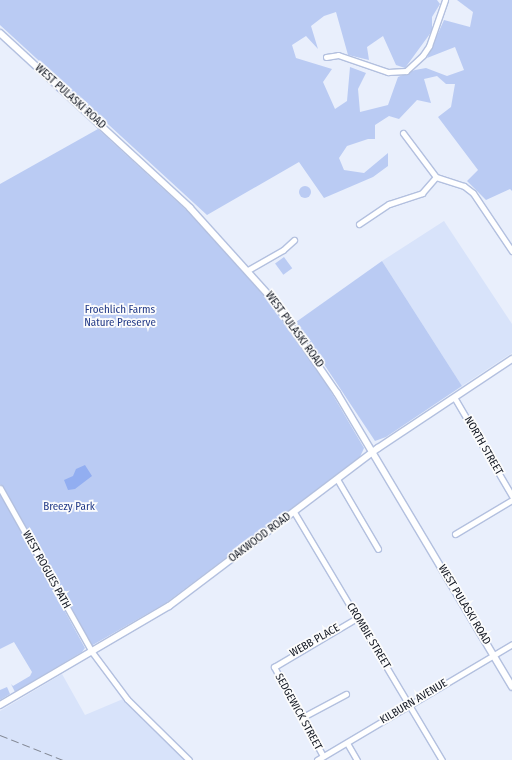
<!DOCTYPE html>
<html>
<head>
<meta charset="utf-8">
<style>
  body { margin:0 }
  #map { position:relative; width:512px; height:760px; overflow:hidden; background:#e9effc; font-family:"Fira Sans Condensed",sans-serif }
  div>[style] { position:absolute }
  .built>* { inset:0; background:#d8e3fa }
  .green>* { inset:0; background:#bacbf3; transform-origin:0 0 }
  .round { border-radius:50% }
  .water>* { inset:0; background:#92aef1 }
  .roads { filter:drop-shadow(1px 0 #b3c0df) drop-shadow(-1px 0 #b3c0df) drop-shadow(0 1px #b3c0df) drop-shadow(0 -1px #b3c0df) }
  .minor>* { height:5px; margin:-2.5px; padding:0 2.5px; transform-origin:2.5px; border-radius:2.5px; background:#fff }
  .major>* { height:6px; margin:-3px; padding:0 3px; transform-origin:3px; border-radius:3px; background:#fff }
  .rail>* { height:1px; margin-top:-0.5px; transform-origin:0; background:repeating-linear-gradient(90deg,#838995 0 8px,transparent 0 12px) }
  span { translate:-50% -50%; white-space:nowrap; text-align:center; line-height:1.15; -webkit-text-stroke:3.5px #fcfcfc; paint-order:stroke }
  .street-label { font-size:11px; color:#101520 }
  .park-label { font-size:11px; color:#223a87 }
</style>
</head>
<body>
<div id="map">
  <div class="built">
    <div style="clip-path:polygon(444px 221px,512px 324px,512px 353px,462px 386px,382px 261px)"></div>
    <div style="clip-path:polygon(62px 674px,85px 715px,123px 699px,186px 760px,0 760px,0 711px)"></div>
  </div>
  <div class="green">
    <div style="clip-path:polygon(0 0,437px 0,440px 4px,432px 17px,432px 31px,405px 68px,396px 65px,383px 36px,367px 47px,369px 60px,348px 55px,336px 12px,324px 16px,311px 26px,318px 49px,306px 36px,292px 45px,296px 58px,332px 69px,323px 82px,335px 109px,347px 101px,350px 67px,366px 73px,358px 89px,360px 112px,388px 105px,398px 77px,415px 70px,426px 68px,447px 76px,464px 70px,455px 47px,427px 58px,444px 20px,470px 27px,473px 12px,457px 0,512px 0,512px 191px,510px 189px,486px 200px,467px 181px,478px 170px,438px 117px,451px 107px,455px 84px,446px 84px,437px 76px,424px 79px,431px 103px,417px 100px,399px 119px,389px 116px,375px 125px,375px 139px,368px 139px,347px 146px,339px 158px,344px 170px,364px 173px,388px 153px,388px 166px,373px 177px,324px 198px,299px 162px,207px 215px,0 25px)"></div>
    <div style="clip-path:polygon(98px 129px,194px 217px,266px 298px,327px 385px,364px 448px,360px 457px,166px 603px,91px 646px,0 484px,0 184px)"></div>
    <div class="round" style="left:299px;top:186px;width:12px;height:12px"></div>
    <div style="left:284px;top:257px;width:14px;height:11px;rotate:54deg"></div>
    <div style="clip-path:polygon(382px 261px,462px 386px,386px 437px,375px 441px,296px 322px)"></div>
    <div style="clip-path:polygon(0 493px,85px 648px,82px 652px,15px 692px,11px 684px,13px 686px,30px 676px,32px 672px,14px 642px,0 649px)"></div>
    <div style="clip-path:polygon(7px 687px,10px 694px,0 700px,0 690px)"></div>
  </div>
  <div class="water">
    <div style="clip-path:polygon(85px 465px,92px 476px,75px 489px,68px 490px,64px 480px,73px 476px,76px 469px)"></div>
  </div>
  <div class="roads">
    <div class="minor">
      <div style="left:326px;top:57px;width:12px;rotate:-9deg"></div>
      <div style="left:338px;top:55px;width:53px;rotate:18.8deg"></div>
      <div style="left:388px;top:72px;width:18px;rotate:-3deg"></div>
      <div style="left:406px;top:71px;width:23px;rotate:-43deg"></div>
      <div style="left:423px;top:55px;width:11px;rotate:-56deg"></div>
      <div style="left:429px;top:46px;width:49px;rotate:-70.8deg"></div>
      <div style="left:403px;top:133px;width:55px;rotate:53.1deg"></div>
      <div style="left:436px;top:177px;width:29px;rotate:18deg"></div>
      <div style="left:464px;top:186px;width:11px;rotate:38deg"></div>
      <div style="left:473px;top:193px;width:70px;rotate:56.1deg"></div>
      <div style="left:359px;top:224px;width:36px;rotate:-34deg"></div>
      <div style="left:389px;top:204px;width:35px;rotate:-18deg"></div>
      <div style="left:422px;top:193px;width:21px;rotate:-49deg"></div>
      <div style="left:248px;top:270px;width:40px;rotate:-29.7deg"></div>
      <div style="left:283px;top:250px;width:15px;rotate:-42deg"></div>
      <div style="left:454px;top:397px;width:115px;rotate:59.6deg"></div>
      <div style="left:337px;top:479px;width:81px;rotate:59.6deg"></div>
      <div style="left:0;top:488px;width:188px;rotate:60.7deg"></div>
      <div style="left:92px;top:652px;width:59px;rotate:53.3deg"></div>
      <div style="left:127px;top:699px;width:87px;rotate:44.5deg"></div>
      <div style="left:294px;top:512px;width:289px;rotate:59.2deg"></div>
      <div style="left:455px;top:534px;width:66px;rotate:-30.8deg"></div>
      <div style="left:301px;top:718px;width:51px;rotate:-28.1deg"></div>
      <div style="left:347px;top:743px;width:20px;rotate:60deg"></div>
      <div style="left:323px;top:756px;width:102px;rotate:-118.8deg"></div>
      <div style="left:274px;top:667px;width:96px;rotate:-30.6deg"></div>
      <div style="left:317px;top:760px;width:227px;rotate:-30.7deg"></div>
    </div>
    <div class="major">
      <div style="left:0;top:33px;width:258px;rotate:42.6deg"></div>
      <div style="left:190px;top:208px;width:124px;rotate:47.9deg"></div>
      <div style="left:273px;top:300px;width:113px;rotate:55.5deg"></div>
      <div style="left:337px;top:393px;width:342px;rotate:59.2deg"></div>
      <div style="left:0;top:705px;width:196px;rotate:-30.4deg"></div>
      <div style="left:169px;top:606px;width:262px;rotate:-37.1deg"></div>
      <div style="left:378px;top:448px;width:161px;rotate:-33.6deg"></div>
    </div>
  </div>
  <div class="rail">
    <div style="left:0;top:735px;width:68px;rotate:21.6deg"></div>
  </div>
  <div class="street-label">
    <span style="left:70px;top:97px;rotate:42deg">WEST PULASKI ROAD</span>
    <span style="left:294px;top:330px;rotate:54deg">WEST PULASKI ROAD</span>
    <span style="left:483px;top:446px;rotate:60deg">NORTH STREET</span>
    <span style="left:260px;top:538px;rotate:-37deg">OAKWOOD ROAD</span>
    <span style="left:46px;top:570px;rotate:61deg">WEST ROGUES PATH</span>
    <span style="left:464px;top:605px;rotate:59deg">WEST PULASKI ROAD</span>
    <span style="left:368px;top:636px;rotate:59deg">CROMBIE STREET</span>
    <span style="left:315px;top:641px;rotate:-30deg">WEBB PLACE</span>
    <span style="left:414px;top:702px;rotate:-31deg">KILBURN AVENUE</span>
    <span style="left:298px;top:712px;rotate:61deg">SEDGEWICK STREET</span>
  </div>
  <div class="park-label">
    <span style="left:120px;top:317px">Froehlich Farms<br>Nature Preserve</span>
    <span style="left:69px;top:507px">Breezy Park</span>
  </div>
</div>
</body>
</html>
